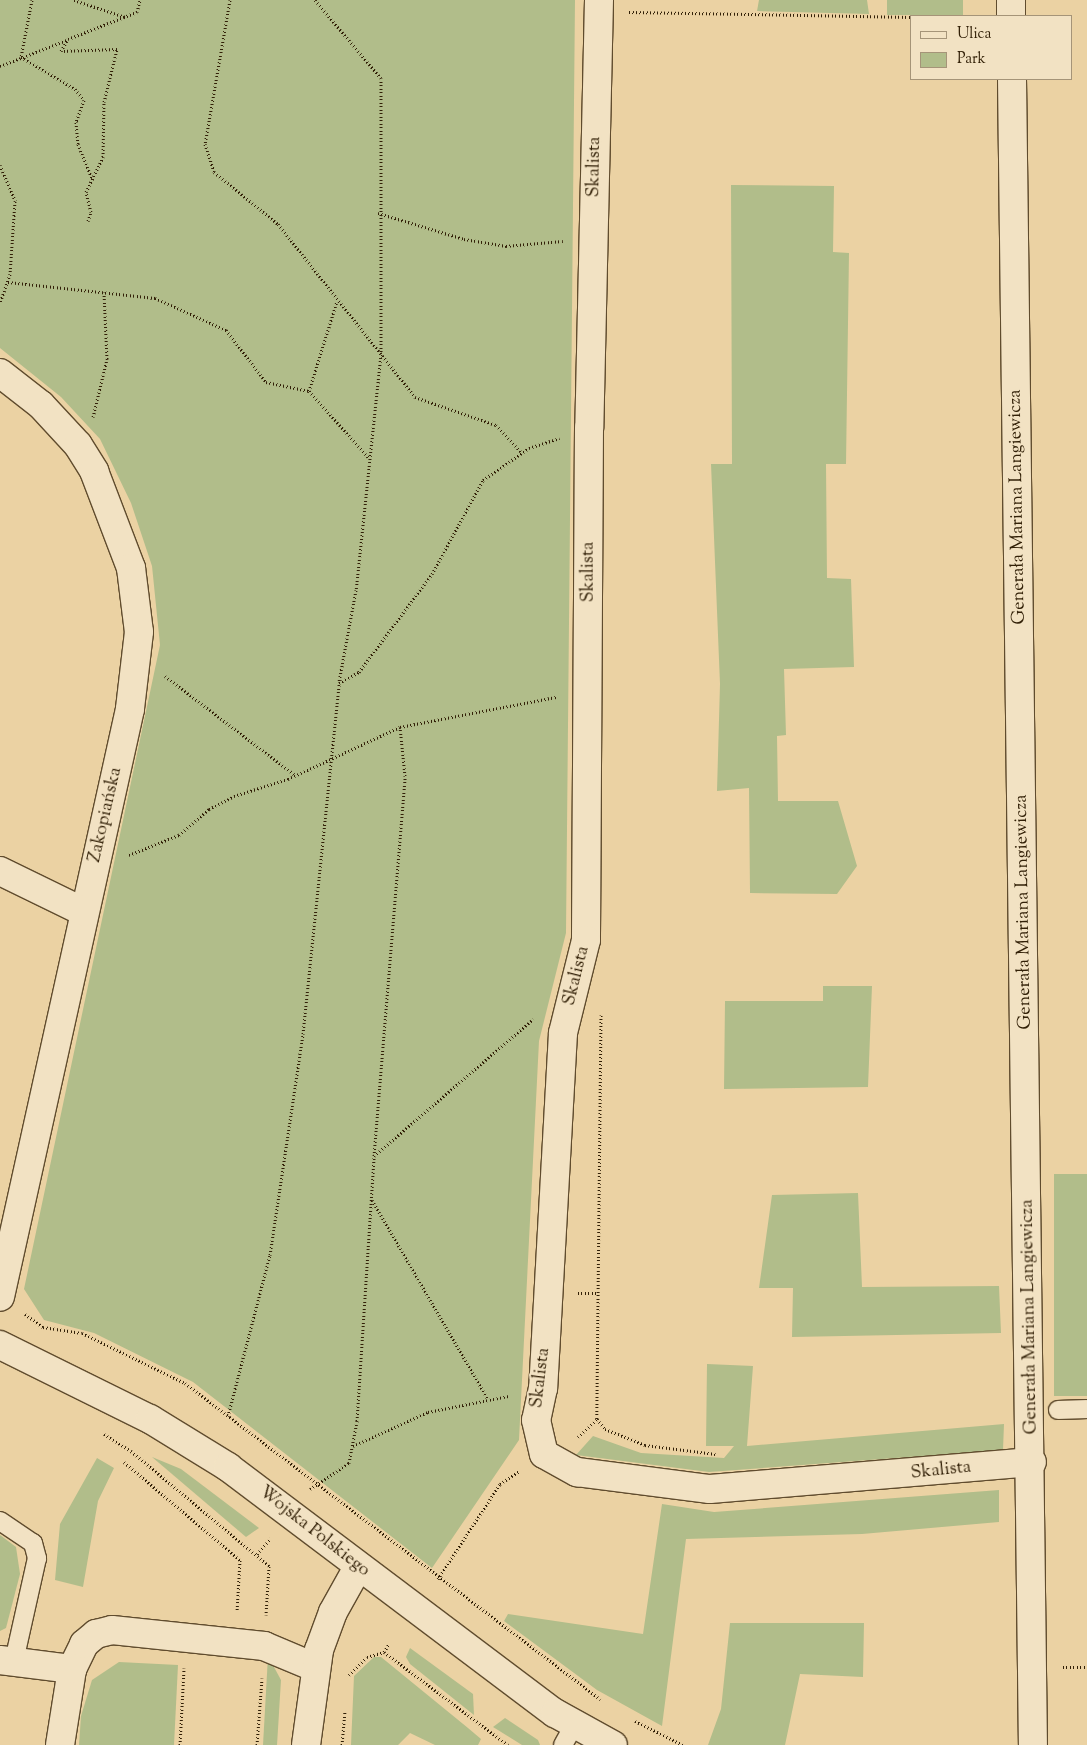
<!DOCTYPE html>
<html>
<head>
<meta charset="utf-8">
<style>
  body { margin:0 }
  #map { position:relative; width:1087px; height:1745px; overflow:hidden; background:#ebd2a3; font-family:"Sorts Mill Goudy",serif }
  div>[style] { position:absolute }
  .green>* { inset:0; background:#b1bd8a; transform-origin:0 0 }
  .path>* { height:3px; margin-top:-1.5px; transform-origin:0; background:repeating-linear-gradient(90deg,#322007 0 1px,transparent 0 3.5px) }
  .roads { filter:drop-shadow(1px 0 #604c2e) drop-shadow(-1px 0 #604c2e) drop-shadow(0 1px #604c2e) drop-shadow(0 -1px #604c2e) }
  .lane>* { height:18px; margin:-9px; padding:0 9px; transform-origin:9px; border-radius:9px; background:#f2e2c3 }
  .street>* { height:28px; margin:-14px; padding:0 14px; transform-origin:14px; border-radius:14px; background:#f2e2c3 }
  .secondary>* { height:28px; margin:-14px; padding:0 14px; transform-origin:14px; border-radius:14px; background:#f2e2c3 }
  span { translate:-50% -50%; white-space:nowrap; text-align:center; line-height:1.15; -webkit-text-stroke:4px #f2e2c3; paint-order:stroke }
  .street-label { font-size:18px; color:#322007 }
  .legend { position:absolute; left:910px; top:15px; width:162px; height:65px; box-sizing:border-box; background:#f2e2c3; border:1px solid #a59478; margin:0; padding:6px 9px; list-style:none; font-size:15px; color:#322007 }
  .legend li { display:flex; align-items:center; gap:10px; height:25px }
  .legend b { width:25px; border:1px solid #a59478 }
</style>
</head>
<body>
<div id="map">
  <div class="green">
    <div style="clip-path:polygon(0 0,575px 0,566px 933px,539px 1041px,519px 1440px,432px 1568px,193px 1382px,94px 1333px,44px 1320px,24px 1289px,160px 645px,152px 566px,131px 503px,100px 439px,61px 397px,0 348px)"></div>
    <div style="clip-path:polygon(759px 0,867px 0,869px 14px,757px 11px)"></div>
    <div style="left:887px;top:0;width:76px;height:15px"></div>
    <div style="clip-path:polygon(731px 185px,834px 186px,833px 252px,849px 253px,846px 464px,826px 464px,827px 578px,851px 579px,854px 667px,784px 669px,786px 735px,777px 736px,778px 801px,838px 801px,857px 866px,837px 894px,750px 893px,749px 788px,717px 791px,720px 684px,711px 464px,732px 464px)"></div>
    <div style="clip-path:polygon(823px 986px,872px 986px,868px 1087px,724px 1089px,725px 1001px,823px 1001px)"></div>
    <div style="left:1054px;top:1174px;width:33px;height:222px"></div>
    <div style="clip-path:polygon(858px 1193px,862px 1287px,999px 1286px,1001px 1333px,792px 1337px,793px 1288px,759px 1288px,772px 1195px)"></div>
    <div style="clip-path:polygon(707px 1364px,753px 1366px,747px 1446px,1004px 1424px,1003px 1450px,709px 1472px,576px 1455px,593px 1436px,641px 1453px,724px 1458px,734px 1446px,706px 1446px)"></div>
    <div style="clip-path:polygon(152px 1457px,181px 1469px,259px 1528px,246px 1537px)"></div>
    <div style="clip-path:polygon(97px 1458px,114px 1468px,98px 1501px,83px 1587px,55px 1580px,60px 1524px)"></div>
    <div style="clip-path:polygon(999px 1490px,999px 1522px,862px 1534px,686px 1539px,662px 1726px,597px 1690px,504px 1621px,508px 1614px,643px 1634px,662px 1504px,714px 1512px)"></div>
    <div style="clip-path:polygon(0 1535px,16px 1547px,20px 1574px,6px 1628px,0 1631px)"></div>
    <div style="clip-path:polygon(730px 1623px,864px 1623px,863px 1677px,800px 1674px,785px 1745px,708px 1745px,721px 1709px)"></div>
    <div style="clip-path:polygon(410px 1648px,473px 1694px,474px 1715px,410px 1664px,406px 1657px)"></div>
    <div style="clip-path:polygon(268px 1656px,281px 1680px,277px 1745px,263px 1745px)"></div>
    <div style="clip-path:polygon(374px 1657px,381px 1657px,468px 1728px,481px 1739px,478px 1745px,435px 1745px,410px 1733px,398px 1745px,351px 1745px,354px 1676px)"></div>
    <div style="clip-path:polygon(119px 1662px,178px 1665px,174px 1745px,79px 1745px,81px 1716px,92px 1680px)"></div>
    <div style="clip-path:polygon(505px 1718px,538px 1740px,540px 1745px,522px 1745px,493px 1727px)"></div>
  </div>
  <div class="path">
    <div style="left:32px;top:0;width:58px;rotate:100.9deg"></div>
    <div style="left:21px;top:57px;width:63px;rotate:30.7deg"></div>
    <div style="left:75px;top:89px;width:14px;rotate:51deg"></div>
    <div style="left:84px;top:100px;width:23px;rotate:110deg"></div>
    <div style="left:76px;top:122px;width:22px;rotate:85deg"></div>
    <div style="left:78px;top:144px;width:38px;rotate:68deg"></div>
    <div style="left:74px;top:0;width:54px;rotate:18.4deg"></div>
    <div style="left:230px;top:0;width:146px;rotate:99.8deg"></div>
    <div style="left:205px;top:144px;width:29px;rotate:72deg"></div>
    <div style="left:214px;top:172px;width:82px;rotate:39.1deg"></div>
    <div style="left:278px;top:224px;width:221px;rotate:51.6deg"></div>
    <div style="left:415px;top:397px;width:86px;rotate:19.1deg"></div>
    <div style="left:496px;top:425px;width:38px;rotate:47deg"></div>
    <div style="left:315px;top:0;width:102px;rotate:49.8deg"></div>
    <div style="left:381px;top:78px;width:276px;rotate:90deg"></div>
    <div style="left:381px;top:354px;width:237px;rotate:96deg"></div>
    <div style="left:356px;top:590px;width:94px;rotate:100.5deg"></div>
    <div style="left:629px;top:12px;width:282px;rotate:1deg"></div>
    <div style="left:0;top:66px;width:72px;rotate:-21.2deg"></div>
    <div style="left:0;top:165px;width:39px;rotate:67deg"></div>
    <div style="left:15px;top:201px;width:73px;rotate:93.9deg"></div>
    <div style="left:10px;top:274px;width:31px;rotate:109deg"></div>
    <div style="left:378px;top:213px;width:90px;rotate:16.8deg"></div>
    <div style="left:464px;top:239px;width:43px;rotate:9.5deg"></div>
    <div style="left:506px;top:246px;width:57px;rotate:-5deg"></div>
    <div style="left:88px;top:221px;width:9px;rotate:-72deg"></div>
    <div style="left:91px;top:212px;width:21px;rotate:-104deg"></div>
    <div style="left:86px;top:192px;width:39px;rotate:-64deg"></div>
    <div style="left:103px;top:157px;width:55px;rotate:-89deg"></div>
    <div style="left:104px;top:102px;width:55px;rotate:-76.2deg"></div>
    <div style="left:117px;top:49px;width:56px;rotate:178deg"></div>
    <div style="left:61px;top:51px;width:14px;rotate:-60deg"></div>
    <div style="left:68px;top:39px;width:74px;rotate:-21.4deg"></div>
    <div style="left:137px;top:12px;width:12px;rotate:-76deg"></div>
    <div style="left:8px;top:282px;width:148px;rotate:6.2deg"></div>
    <div style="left:155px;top:298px;width:78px;rotate:24.3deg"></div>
    <div style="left:226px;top:330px;width:66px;rotate:52.4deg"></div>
    <div style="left:266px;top:382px;width:44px;rotate:11.8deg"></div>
    <div style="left:309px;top:391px;width:90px;rotate:48.2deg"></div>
    <div style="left:309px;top:391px;width:94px;rotate:-72.7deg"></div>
    <div style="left:93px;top:417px;width:60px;rotate:-76.4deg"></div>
    <div style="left:107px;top:359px;width:67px;rotate:-92.6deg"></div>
    <div style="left:165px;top:676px;width:163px;rotate:37.3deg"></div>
    <div style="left:129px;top:855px;width:54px;rotate:-21.8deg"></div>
    <div style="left:179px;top:835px;width:40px;rotate:-41deg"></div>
    <div style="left:209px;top:809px;width:28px;rotate:-27deg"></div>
    <div style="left:234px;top:796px;width:57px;rotate:-17.5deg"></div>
    <div style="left:288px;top:779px;width:123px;rotate:-24.9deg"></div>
    <div style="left:400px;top:727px;width:159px;rotate:-10.9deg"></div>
    <div style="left:601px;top:1015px;width:404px;rotate:90.6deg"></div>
    <div style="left:597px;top:1419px;width:13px;rotate:51deg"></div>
    <div style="left:605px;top:1429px;width:43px;rotate:21.8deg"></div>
    <div style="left:645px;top:1445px;width:71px;rotate:7.3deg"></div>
    <div style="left:374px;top:1156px;width:381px;rotate:-85.3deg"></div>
    <div style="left:405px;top:776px;width:49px;rotate:-95.8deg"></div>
    <div style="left:372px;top:1200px;width:230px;rotate:59.8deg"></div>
    <div style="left:578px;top:1293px;width:19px"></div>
    <div style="left:25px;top:1314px;width:22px;rotate:36deg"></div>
    <div style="left:43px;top:1327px;width:39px;rotate:9deg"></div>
    <div style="left:82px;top:1333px;width:114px;rotate:25.9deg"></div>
    <div style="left:185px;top:1383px;width:522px;rotate:37.29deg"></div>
    <div style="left:228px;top:1416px;width:166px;rotate:-75.4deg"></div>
    <div style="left:270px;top:1255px;width:223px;rotate:-81.5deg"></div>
    <div style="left:303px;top:1034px;width:353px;rotate:-84.1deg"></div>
    <div style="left:339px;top:683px;width:23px;rotate:-29deg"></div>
    <div style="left:359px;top:672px;width:122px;rotate:-53.3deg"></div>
    <div style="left:432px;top:574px;width:107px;rotate:-61.5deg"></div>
    <div style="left:483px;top:480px;width:56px;rotate:-34.8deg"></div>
    <div style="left:529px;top:448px;width:32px;rotate:-18deg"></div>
    <div style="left:104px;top:1434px;width:32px;rotate:32deg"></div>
    <div style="left:131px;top:1451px;width:180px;rotate:39.8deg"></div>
    <div style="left:269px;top:1566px;width:49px;rotate:93.5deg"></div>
    <div style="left:578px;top:1437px;width:26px;rotate:-43deg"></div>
    <div style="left:353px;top:1446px;width:82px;rotate:-24.4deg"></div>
    <div style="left:428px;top:1412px;width:83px;rotate:-11.2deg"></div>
    <div style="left:124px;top:1462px;width:152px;rotate:40.2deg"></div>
    <div style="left:240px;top:1560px;width:52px;rotate:93.3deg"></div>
    <div style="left:310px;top:1489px;width:47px;rotate:-33.7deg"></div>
    <div style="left:349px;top:1463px;width:43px;rotate:-79.2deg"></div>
    <div style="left:357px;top:1421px;width:266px;rotate:-86.3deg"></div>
    <div style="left:374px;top:1156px;width:210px;rotate:-40.7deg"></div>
    <div style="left:257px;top:1554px;width:21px;rotate:-49deg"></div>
    <div style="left:438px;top:1579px;width:113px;rotate:-56.9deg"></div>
    <div style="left:500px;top:1484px;width:23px;rotate:-34deg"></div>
    <div style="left:384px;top:1652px;width:9px;rotate:-58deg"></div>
    <div style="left:1063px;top:1667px;width:24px"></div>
    <div style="left:349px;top:1675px;width:25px;rotate:-45deg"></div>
    <div style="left:367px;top:1657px;width:18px;rotate:-16deg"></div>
    <div style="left:384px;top:1652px;width:155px;rotate:36.9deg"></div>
    <div style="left:635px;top:1721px;width:54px;rotate:26.6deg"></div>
    <div style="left:180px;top:1745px;width:77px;rotate:-87deg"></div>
    <div style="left:257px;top:1745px;width:67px;rotate:-85.7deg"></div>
    <div style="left:342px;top:1745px;width:34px;rotate:-85deg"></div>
  </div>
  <div class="roads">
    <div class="lane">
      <div style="left:1058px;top:1410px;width:29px;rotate:-2deg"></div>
      <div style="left:0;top:1521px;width:40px;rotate:34deg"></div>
      <div style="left:33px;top:1543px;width:16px;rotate:75deg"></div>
      <div style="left:37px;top:1558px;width:106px;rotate:102.6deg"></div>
      <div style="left:563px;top:1745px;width:23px;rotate:-61deg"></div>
    </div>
    <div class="street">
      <div style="left:599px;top:0;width:428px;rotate:91.3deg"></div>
      <div style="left:589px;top:428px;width:512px;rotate:90.34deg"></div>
      <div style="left:586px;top:940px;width:96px;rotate:103.9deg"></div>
      <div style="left:563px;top:1033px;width:356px;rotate:93.2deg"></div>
      <div style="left:543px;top:1388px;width:33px;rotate:102deg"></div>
      <div style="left:536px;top:1420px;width:35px;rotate:77deg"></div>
      <div style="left:544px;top:1454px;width:38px;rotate:29deg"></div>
      <div style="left:577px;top:1472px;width:134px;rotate:7.3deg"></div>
      <div style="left:710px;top:1489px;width:323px;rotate:-4.8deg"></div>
      <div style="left:1011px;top:0;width:16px;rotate:90deg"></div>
      <div style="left:1012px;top:79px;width:1666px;rotate:89.28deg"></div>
      <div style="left:0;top:373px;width:52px;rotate:38deg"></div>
      <div style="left:41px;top:405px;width:54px;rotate:47.2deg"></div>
      <div style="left:78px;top:445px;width:31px;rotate:58deg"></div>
      <div style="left:94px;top:471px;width:104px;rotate:69.1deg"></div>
      <div style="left:131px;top:568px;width:64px;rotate:82.9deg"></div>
      <div style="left:139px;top:632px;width:78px;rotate:96.7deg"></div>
      <div style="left:130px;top:709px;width:602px;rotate:102.47deg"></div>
      <div style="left:0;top:871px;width:93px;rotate:26deg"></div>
      <div style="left:0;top:1660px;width:73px;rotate:7.1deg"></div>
      <div style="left:60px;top:1745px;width:77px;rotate:-81deg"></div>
      <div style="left:72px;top:1669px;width:28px;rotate:-64deg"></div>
      <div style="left:84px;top:1644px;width:16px;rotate:-40deg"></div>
      <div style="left:96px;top:1634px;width:16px;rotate:-14deg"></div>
      <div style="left:112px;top:1630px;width:153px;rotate:6deg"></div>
      <div style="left:264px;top:1646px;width:54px;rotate:22.8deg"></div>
      <div style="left:306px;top:1745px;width:96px;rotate:-82.2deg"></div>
      <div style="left:319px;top:1650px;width:40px;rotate:-69.8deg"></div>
      <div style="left:333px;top:1612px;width:51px;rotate:-60.9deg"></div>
    </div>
    <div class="secondary">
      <div style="left:0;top:1345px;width:167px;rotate:26.3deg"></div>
      <div style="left:150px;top:1419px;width:92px;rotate:31.6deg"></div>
      <div style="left:228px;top:1467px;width:409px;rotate:37deg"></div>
      <div style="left:555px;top:1713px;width:66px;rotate:28.9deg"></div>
    </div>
  </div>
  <div class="street-label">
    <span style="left:595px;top:167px;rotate:-89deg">Skalista</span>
    <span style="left:1018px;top:507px;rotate:-91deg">Generała Mariana Langiewicza</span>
    <span style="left:589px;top:572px;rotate:-90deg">Skalista</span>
    <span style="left:106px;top:815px;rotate:-77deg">Zakopiańska</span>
    <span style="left:1024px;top:912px;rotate:-91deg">Generała Mariana Langiewicza</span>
    <span style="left:577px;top:976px;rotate:-76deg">Skalista</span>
    <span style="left:1030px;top:1317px;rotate:-91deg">Generała Mariana Langiewicza</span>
    <span style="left:541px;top:1378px;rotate:-83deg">Skalista</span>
    <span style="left:941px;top:1471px;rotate:-6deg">Skalista</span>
    <span style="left:314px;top:1532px;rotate:38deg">Wojska Polskiego</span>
  </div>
  <ul class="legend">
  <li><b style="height:6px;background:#f2e2c3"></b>Ulica</li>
  <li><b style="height:14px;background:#b1bd8a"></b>Park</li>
  </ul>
</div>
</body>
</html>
